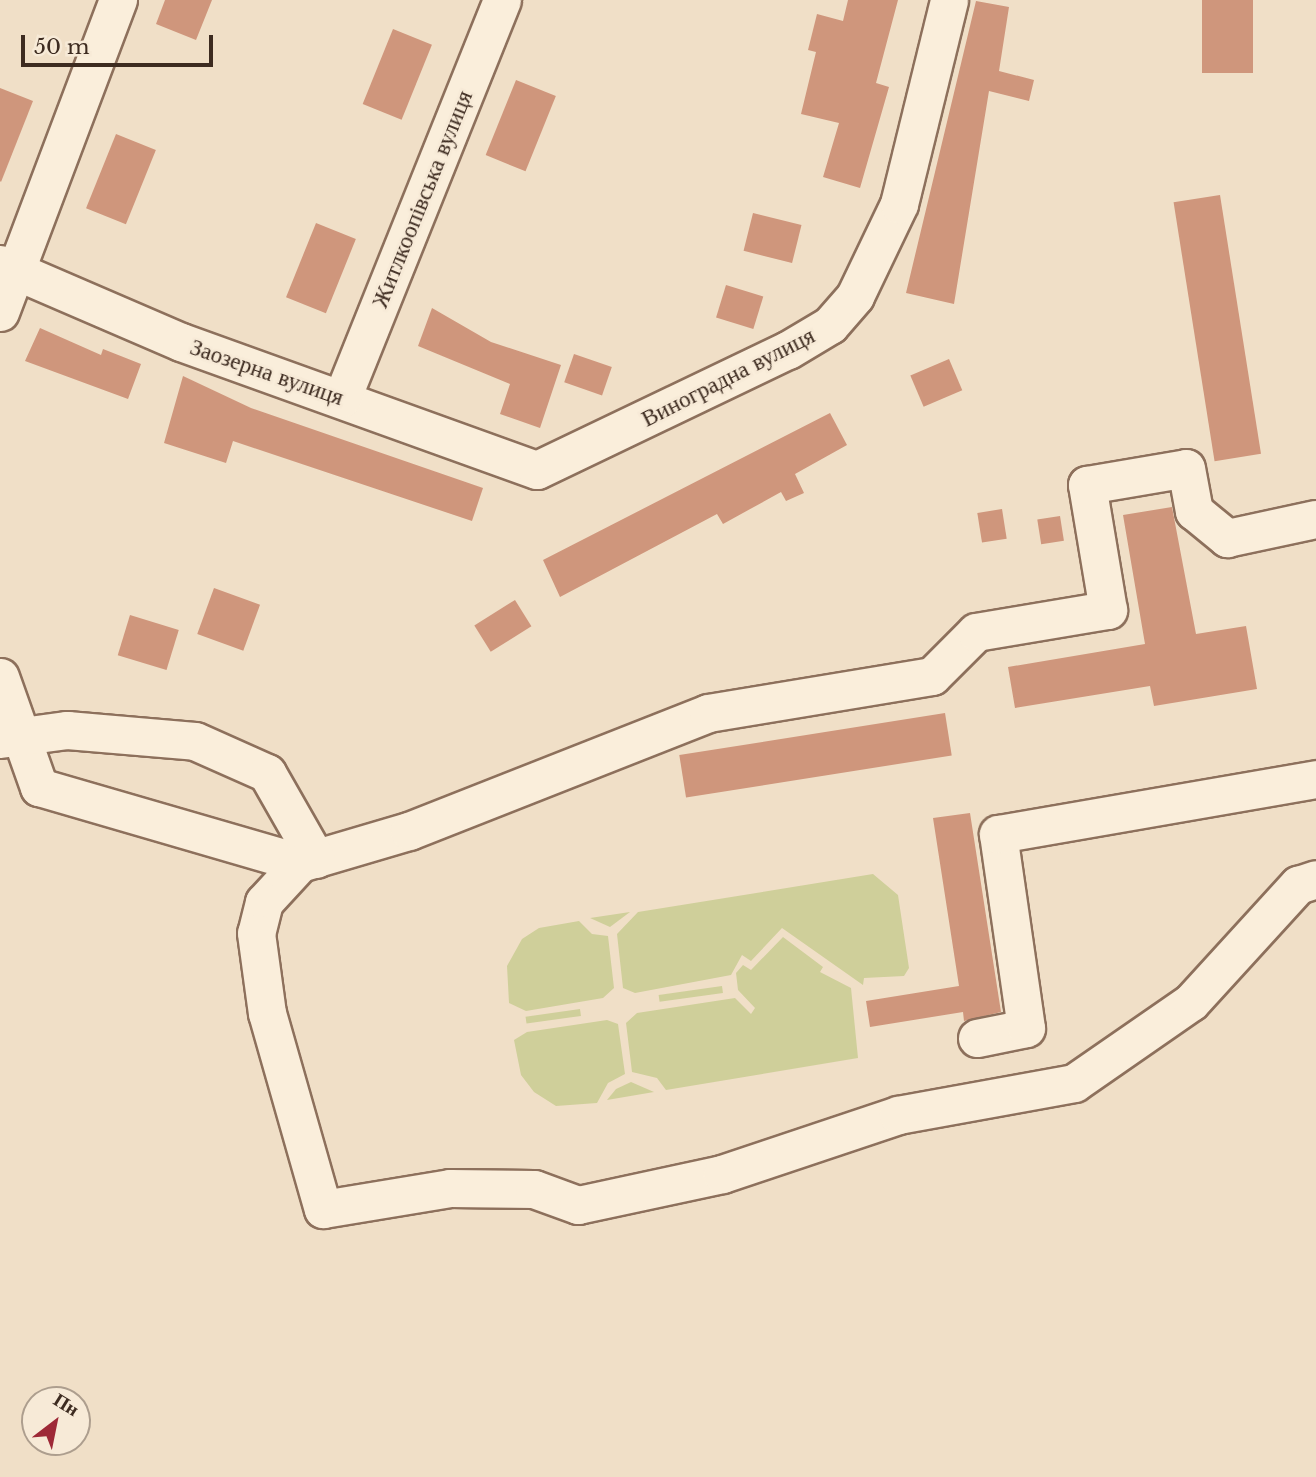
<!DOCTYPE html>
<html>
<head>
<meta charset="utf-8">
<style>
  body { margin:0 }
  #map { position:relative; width:1316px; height:1477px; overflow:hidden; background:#f0dfc7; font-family:"Libre Baskerville",serif }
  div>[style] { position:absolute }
  .green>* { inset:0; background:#cfcf9a; transform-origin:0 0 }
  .building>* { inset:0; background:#cf967c; transform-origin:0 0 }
  .roads { filter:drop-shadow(2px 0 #8d705c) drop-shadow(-2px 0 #8d705c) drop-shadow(0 2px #8d705c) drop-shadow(0 -2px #8d705c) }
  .minor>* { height:37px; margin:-18.5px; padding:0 18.5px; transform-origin:18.5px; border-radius:18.5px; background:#faeedb }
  span { translate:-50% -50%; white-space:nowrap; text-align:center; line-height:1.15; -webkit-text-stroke:5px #f7ead7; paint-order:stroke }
  .street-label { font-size:23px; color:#3d2b20 }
  .north { position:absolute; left:21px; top:1386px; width:70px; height:70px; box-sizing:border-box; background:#f7ead7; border:2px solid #ad9e8e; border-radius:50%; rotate:32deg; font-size:19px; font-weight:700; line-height:28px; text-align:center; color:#3d2b20 }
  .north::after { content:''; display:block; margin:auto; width:24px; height:32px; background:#9e2937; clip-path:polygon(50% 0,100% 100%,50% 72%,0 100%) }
  .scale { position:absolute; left:21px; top:35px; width:192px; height:32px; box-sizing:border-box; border:4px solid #3d2b20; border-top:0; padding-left:9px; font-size:21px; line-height:24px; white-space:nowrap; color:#3d2b20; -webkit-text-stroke:5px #f7ead7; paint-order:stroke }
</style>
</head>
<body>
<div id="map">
  <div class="green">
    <div style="clip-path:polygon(873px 874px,898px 895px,909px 968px,904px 976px,864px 978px,863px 985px,782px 928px,751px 961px,742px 955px,731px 975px,635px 993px,623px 988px,617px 934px,638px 912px)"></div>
    <div style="clip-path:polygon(630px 912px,610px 927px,590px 918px)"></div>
    <div style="clip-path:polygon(579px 921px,592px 934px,608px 936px,614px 988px,603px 998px,526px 1011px,509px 1003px,507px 966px,522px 939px,539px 928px)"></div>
    <div style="clip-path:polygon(783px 937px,823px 967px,820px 972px,851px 988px,858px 1058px,666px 1090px,657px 1078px,632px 1072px,626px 1023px,637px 1013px,735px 998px,751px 1014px,755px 1008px,738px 990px,736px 973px,743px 965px,751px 970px)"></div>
    <div style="left:722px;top:986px;width:7px;height:64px;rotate:82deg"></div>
    <div style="left:580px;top:1009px;width:7px;height:55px;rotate:82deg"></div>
    <div style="clip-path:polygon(607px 1020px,618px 1024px,625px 1074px,608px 1083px,597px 1103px,556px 1106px,534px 1092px,521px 1075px,514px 1040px,527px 1032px)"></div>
    <div style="clip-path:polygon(631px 1082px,654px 1092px,607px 1100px,616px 1089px)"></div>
  </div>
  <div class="building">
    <div style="clip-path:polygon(165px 0,212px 0,196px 40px,156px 24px)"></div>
    <div style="clip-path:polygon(848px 0,898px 0,876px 83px,889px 87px,860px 188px,823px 177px,839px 123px,801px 114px,816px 52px,808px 50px,817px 14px,843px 21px)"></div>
    <div style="left:1202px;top:0;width:51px;height:73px"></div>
    <div style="clip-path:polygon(976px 1px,1009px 7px,999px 71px,1034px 80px,1029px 101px,989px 91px,954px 304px,906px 293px)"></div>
    <div style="left:393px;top:29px;width:42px;height:81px;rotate:22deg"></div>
    <div style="left:516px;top:80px;width:43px;height:81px;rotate:22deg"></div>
    <div style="clip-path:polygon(0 88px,33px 101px,1px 182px,0 181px)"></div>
    <div style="left:116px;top:134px;width:43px;height:80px;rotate:22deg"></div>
    <div style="left:1220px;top:195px;width:262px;height:47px;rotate:81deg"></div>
    <div style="left:753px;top:213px;width:50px;height:39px;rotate:14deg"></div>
    <div style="left:316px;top:223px;width:43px;height:80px;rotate:22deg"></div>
    <div style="left:726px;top:285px;width:39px;height:34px;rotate:17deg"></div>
    <div style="clip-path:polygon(432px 308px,491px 342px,561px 365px,540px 428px,500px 414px,510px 384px,418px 346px)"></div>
    <div style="clip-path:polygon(40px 328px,101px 355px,103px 349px,141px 364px,128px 399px,25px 361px)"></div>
    <div style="left:574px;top:354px;width:40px;height:30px;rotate:19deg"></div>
    <div style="left:949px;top:359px;width:34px;height:42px;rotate:67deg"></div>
    <div style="clip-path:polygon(183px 376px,251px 408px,483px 488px,472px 521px,233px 441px,226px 463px,164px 443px)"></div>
    <div style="clip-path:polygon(830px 413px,847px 445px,795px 474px,804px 493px,786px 501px,781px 492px,723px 524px,717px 514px,560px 597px,543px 560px)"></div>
    <div style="clip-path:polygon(1172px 507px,1196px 634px,1246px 626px,1257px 689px,1154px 706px,1150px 686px,1015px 708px,1008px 667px,1145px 644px,1123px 515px)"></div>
    <div style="left:1002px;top:509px;width:30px;height:25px;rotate:81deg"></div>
    <div style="left:1060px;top:516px;width:25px;height:23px;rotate:81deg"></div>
    <div style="left:214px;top:588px;width:49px;height:49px;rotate:20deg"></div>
    <div style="left:515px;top:600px;width:31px;height:48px;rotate:58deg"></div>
    <div style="left:130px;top:615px;width:51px;height:42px;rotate:17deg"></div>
    <div style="left:945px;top:713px;width:43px;height:269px;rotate:81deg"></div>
    <div style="clip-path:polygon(970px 813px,1001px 1012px,964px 1021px,963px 1012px,870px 1027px,866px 1001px,959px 986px,933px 818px)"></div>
  </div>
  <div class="roads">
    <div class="minor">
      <div style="left:0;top:264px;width:197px;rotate:23.3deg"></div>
      <div style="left:181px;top:342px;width:378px;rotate:19.8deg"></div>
      <div style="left:537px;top:470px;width:278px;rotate:-25.6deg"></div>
      <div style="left:788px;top:350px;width:49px;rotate:-30.8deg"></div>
      <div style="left:830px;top:325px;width:38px;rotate:-49deg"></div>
      <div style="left:855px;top:296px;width:102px;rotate:-64.4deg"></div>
      <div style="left:899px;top:204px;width:210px;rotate:-76.2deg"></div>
      <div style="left:0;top:312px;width:334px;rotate:-69.3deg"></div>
      <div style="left:342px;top:398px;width:429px;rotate:-68.1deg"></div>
      <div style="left:0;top:677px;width:117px;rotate:70.5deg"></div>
      <div style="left:39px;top:787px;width:272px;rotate:16.2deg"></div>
      <div style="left:300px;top:863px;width:114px;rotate:-16.4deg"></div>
      <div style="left:409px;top:831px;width:321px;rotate:-21.5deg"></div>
      <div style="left:708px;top:713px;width:227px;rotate:-9.4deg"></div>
      <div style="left:932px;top:676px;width:62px;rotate:-45deg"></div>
      <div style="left:976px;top:632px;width:134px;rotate:-9.5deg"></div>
      <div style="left:1108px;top:610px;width:127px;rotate:-99.5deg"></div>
      <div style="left:1087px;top:485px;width:100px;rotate:-9.7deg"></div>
      <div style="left:1186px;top:468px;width:44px;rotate:79.5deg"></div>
      <div style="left:1194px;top:511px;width:43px;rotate:39.3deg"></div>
      <div style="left:1227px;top:538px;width:91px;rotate:-12.1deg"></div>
      <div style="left:0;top:739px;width:68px;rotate:-7.7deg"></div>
      <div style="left:67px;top:730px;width:128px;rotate:4.9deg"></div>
      <div style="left:195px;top:741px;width:79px;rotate:24deg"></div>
      <div style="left:267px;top:773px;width:99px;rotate:60.3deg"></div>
      <div style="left:300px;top:863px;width:53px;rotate:132.7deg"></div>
      <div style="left:264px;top:902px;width:32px;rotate:104deg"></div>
      <div style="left:256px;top:933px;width:81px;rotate:82.2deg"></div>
      <div style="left:267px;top:1013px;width:204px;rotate:74.1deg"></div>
      <div style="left:323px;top:1209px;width:129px;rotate:-9.4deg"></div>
      <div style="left:450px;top:1188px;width:84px;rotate:0.7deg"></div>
      <div style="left:534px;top:1189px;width:47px;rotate:20deg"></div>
      <div style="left:578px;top:1205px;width:147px;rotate:-12.1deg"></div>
      <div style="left:722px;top:1174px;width:186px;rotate:-18.5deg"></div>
      <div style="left:898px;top:1115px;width:179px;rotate:-10.3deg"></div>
      <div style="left:1074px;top:1083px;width:142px;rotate:-34.7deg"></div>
      <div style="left:1191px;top:1002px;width:159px;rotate:-47.6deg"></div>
      <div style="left:1298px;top:885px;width:19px;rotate:-18deg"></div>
      <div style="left:977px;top:1038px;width:50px;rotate:-11.5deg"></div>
      <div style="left:1026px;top:1028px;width:196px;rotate:-98.2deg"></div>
      <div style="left:998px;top:834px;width:323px;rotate:-9.8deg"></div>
    </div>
  </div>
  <div class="street-label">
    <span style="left:422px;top:199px;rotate:-68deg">Житлкоопівська вулиця</span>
    <span style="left:267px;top:372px;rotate:19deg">Заозерна вулиця</span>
    <span style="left:728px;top:377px;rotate:-27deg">Виноградна вулиця</span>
  </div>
  <div class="north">Пн</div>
  <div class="scale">50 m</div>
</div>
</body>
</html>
